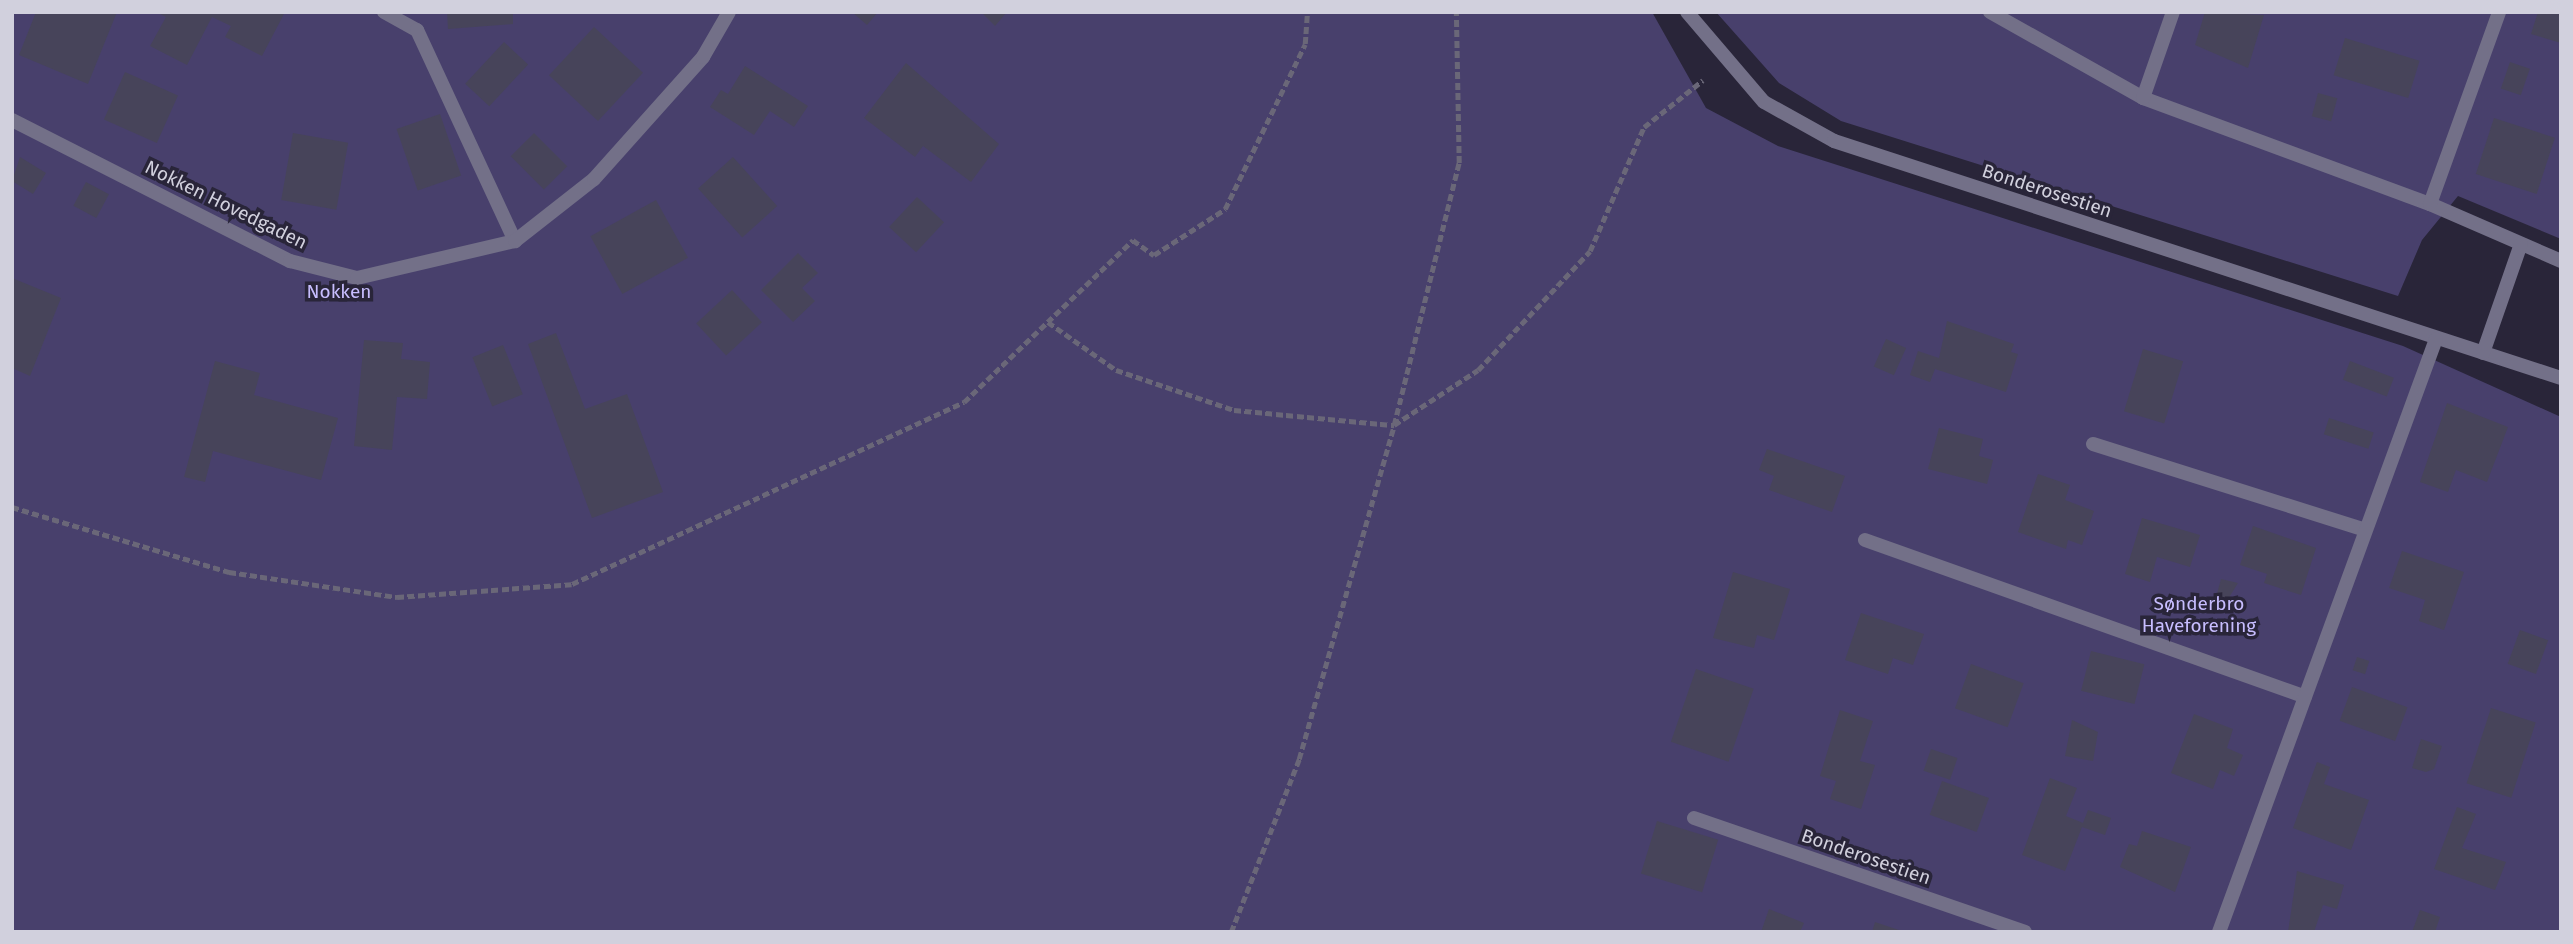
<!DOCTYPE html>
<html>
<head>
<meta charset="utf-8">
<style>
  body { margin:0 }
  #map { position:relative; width:2573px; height:944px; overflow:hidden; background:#292539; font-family:"Fira Sans",sans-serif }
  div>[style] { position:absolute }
  .green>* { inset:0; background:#48406c }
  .building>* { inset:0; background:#47445a; transform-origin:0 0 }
  .path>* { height:4.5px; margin-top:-2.25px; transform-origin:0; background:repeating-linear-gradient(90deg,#6a6778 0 7px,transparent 0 10.5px) }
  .lane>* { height:14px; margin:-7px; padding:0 7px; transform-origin:7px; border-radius:7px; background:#737088 }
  span { translate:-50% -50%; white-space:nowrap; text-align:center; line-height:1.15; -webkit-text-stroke:7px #292539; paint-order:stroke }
  .street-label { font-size:19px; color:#d1d0dd }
  .park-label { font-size:19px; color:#c7bdfe }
  .frame { position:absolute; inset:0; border:14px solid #d1d0dd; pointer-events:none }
</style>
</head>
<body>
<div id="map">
  <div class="green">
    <div style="clip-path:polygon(12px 12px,1652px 12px,1706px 108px,1778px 146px,2403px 346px,2561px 417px,2561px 932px,12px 932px)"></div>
    <div style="clip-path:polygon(1716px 12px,2561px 12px,2561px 239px,2458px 196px,2422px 240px,2398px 296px,1841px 121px,1779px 83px)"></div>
  </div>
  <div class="building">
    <div style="clip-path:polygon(36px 12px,117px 12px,88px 84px,19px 55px)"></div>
    <div style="clip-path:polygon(156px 12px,285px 12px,262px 56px,225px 37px,231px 26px,212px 17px,187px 65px,150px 46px,166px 17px)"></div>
    <div style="clip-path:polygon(447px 12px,513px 12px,513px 24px,448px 29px)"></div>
    <div style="clip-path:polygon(852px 12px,878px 12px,867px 25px)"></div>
    <div style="clip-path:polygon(981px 12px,1007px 12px,995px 26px)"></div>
    <div style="clip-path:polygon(2205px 12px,2264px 15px,2248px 68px,2195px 45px)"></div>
    <div style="clip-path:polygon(2538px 12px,2561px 12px,2561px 43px,2531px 34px)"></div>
    <div style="left:594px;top:27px;width:67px;height:66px;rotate:43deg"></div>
    <div style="left:2345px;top:38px;width:78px;height:39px;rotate:17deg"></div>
    <div style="left:504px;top:42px;width:33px;height:57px;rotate:43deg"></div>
    <div style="left:2510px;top:62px;width:21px;height:28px;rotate:19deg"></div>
    <div style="clip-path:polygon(906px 63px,999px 144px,971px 182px,923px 146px,915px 157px,864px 118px)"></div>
    <div style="clip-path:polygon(745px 66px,808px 106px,794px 127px,770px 111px,754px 135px,710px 107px,721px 90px,728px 94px)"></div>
    <div style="left:125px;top:72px;width:58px;height:52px;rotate:24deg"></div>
    <div style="left:2318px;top:93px;width:20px;height:24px;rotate:15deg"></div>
    <div style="left:440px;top:114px;width:65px;height:46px;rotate:71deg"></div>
    <div style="left:2494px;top:118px;width:64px;height:59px;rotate:18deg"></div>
    <div style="left:293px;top:133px;width:56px;height:68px;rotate:10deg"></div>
    <div style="left:534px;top:133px;width:47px;height:33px;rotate:45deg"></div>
    <div style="clip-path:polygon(20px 157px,46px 173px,33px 194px,12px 181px)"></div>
    <div style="left:733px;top:157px;width:66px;height:47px;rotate:48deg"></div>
    <div style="left:86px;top:182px;width:26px;height:27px;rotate:28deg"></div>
    <div style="left:917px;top:197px;width:37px;height:41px;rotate:43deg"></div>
    <div style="left:656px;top:200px;width:66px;height:75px;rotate:61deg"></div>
    <div style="clip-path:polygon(798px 253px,818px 273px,802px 288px,815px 301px,793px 322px,761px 290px)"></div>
    <div style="clip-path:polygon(12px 278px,61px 298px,30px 376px,12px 368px)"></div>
    <div style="left:732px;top:290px;width:44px;height:49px;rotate:47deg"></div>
    <div style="clip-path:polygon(1947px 321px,2014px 344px,2011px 352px,2018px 354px,2006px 392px,1935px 369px,1930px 382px,1910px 375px,1918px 351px,1939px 358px)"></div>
    <div style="clip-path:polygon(556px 333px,585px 409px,627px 394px,663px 492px,592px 518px,528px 344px)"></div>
    <div style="left:1886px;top:339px;width:22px;height:30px;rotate:24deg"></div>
    <div style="clip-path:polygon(364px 340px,403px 343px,401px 359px,430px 362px,427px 399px,397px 397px,392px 450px,354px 446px)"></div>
    <div style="left:503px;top:345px;width:53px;height:33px;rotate:68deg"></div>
    <div style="left:2143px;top:349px;width:42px;height:65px;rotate:17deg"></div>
    <div style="clip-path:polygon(215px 361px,260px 373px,254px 395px,338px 418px,321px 480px,213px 451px,205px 482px,184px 477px)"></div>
    <div style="left:2350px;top:361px;width:47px;height:20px;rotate:21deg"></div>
    <div style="clip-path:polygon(2447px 403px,2508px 427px,2487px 482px,2456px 470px,2448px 492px,2420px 482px)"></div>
    <div style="left:2329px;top:418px;width:47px;height:17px;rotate:18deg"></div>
    <div style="clip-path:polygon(1939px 428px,1983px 439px,1979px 456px,1993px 460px,1987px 484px,1928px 469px)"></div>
    <div style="clip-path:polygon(1767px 449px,1845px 476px,1832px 512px,1769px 490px,1774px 476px,1759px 470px)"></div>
    <div style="clip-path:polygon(2038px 474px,2070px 485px,2065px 500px,2094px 511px,2082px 545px,2068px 540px,2066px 549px,2018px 532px)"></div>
    <div style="clip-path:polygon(2142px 518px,2200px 535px,2190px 567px,2157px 557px,2150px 582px,2125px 574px)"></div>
    <div style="clip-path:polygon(2253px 526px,2316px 548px,2301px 595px,2264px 583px,2267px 574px,2240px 565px)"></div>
    <div style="clip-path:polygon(2402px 551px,2464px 572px,2444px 630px,2419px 621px,2425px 600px,2389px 588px)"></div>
    <div style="clip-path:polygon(1733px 572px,1790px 589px,1774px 640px,1757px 635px,1754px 648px,1713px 638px)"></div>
    <div style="clip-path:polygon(2221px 579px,2238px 583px,2225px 604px,2215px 601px)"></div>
    <div style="clip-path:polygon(1861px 613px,1924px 634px,1913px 665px,1893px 658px,1888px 674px,1845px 660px)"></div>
    <div style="left:2520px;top:630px;width:30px;height:36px;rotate:20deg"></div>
    <div style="left:2091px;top:651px;width:55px;height:41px;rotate:14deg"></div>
    <div style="left:2357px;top:657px;width:13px;height:14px;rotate:18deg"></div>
    <div style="left:1971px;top:664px;width:56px;height:47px;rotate:20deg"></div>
    <div style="left:1696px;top:669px;width:61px;height:77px;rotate:19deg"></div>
    <div style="left:2352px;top:687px;width:59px;height:36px;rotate:20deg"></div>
    <div style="left:2491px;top:708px;width:47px;height:79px;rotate:18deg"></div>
    <div style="clip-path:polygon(1840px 710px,1873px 721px,1860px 761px,1875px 765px,1861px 809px,1830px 799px,1836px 781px,1820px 776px)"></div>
    <div style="clip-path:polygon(2194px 714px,2233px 729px,2227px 748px,2243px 755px,2234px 776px,2220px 770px,2213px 789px,2171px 773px)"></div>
    <div style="clip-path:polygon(2072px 720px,2098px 732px,2093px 761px,2065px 756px)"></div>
    <div style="clip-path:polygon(2421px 739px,2442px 746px,2434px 769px,2426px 772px,2412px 768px)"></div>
    <div style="left:1931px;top:749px;width:28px;height:23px;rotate:19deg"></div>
    <div style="clip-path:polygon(2317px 762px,2330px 767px,2324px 784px,2369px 800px,2351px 850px,2293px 828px)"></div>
    <div style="clip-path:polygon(2050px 778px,2077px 788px,2066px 816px,2083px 823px,2088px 810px,2111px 818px,2105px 835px,2082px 827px,2065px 871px,2022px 855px)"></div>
    <div style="left:1942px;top:781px;width:50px;height:36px;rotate:20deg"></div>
    <div style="clip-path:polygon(2457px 807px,2476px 814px,2462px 848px,2506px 862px,2495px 890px,2434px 869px)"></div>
    <div style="left:1657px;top:821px;width:64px;height:55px;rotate:17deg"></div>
    <div style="clip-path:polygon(2142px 831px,2191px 847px,2175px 892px,2120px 867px,2129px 844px,2137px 846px)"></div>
    <div style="clip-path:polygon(2297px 871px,2344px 885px,2337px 909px,2323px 905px,2314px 932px,2288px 932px)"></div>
    <div style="clip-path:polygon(1769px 909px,1804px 923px,1800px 932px,1761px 932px)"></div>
    <div style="clip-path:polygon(2420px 910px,2440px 917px,2435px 932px,2412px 932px)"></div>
    <div style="clip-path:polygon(1875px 922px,1902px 931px,1902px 932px,1872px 932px)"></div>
  </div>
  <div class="path">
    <div style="left:1048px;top:322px;width:83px;rotate:35.2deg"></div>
    <div style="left:1116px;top:370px;width:125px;rotate:18.7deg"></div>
    <div style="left:1234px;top:410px;width:161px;rotate:5.4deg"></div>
    <div style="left:1394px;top:425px;width:270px;rotate:-76.1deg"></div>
    <div style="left:1459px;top:163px;width:151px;rotate:-91.1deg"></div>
    <div style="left:12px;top:507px;width:227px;rotate:16.7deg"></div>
    <div style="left:229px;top:572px;width:170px;rotate:8.5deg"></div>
    <div style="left:397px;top:597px;width:175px;rotate:-4.2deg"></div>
    <div style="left:572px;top:584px;width:432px;rotate:-24.9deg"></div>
    <div style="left:964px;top:402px;width:234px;rotate:-43.8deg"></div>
    <div style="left:1133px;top:240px;width:26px;rotate:36deg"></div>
    <div style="left:1154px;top:255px;width:85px;rotate:-32.9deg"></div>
    <div style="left:1225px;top:209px;width:183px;rotate:-64.1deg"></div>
    <div style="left:1305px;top:44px;width:32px;rotate:-86deg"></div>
    <div style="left:1231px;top:932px;width:186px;rotate:-68.5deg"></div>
    <div style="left:1299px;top:759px;width:347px;rotate:-74.1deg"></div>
    <div style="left:1394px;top:425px;width:100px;rotate:-33.2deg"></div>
    <div style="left:1478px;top:370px;width:163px;rotate:-46.7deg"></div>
    <div style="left:1590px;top:251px;width:135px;rotate:-66.5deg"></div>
    <div style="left:1644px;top:127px;width:75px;rotate:-38.5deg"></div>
  </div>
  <div class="lane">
    <div style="left:384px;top:12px;width:38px;rotate:29deg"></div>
    <div style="left:417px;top:30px;width:233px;rotate:65.1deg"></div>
    <div style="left:1687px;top:12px;width:118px;rotate:49.5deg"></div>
    <div style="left:1764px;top:102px;width:80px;rotate:29.1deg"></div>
    <div style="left:1834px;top:141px;width:765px;rotate:18.06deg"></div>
    <div style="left:1990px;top:12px;width:176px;rotate:29.3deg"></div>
    <div style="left:2143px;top:98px;width:306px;rotate:20.3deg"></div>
    <div style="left:2430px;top:204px;width:143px;rotate:23.5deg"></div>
    <div style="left:2143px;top:98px;width:91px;rotate:-70.8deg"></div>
    <div style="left:12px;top:120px;width:312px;rotate:26.9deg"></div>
    <div style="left:290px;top:261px;width:69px;rotate:14.2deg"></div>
    <div style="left:357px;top:278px;width:162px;rotate:-13.2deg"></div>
    <div style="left:515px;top:241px;width:100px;rotate:-38.1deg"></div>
    <div style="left:594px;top:179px;width:164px;rotate:-48.2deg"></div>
    <div style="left:703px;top:57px;width:52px;rotate:-60deg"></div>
    <div style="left:2430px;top:204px;width:204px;rotate:-70.2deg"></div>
    <div style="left:2483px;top:353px;width:115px;rotate:-70.8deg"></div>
    <div style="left:2093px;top:444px;width:285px;rotate:17.5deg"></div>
    <div style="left:1865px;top:540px;width:467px;rotate:19.6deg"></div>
    <div style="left:1694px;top:818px;width:350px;rotate:19deg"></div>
    <div style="left:2219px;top:932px;width:631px;rotate:-69.9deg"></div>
  </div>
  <div class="street-label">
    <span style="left:2047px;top:191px;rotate:18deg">Bonderosestien</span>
    <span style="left:226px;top:205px;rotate:26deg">Nokken Hovedgaden</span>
    <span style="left:1866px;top:857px;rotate:19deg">Bonderosestien</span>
  </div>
  <div class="park-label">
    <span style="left:339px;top:292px">Nokken</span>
    <span style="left:2199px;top:615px">Sønderbro<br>Haveforening</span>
  </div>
  <div class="frame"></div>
</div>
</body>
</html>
